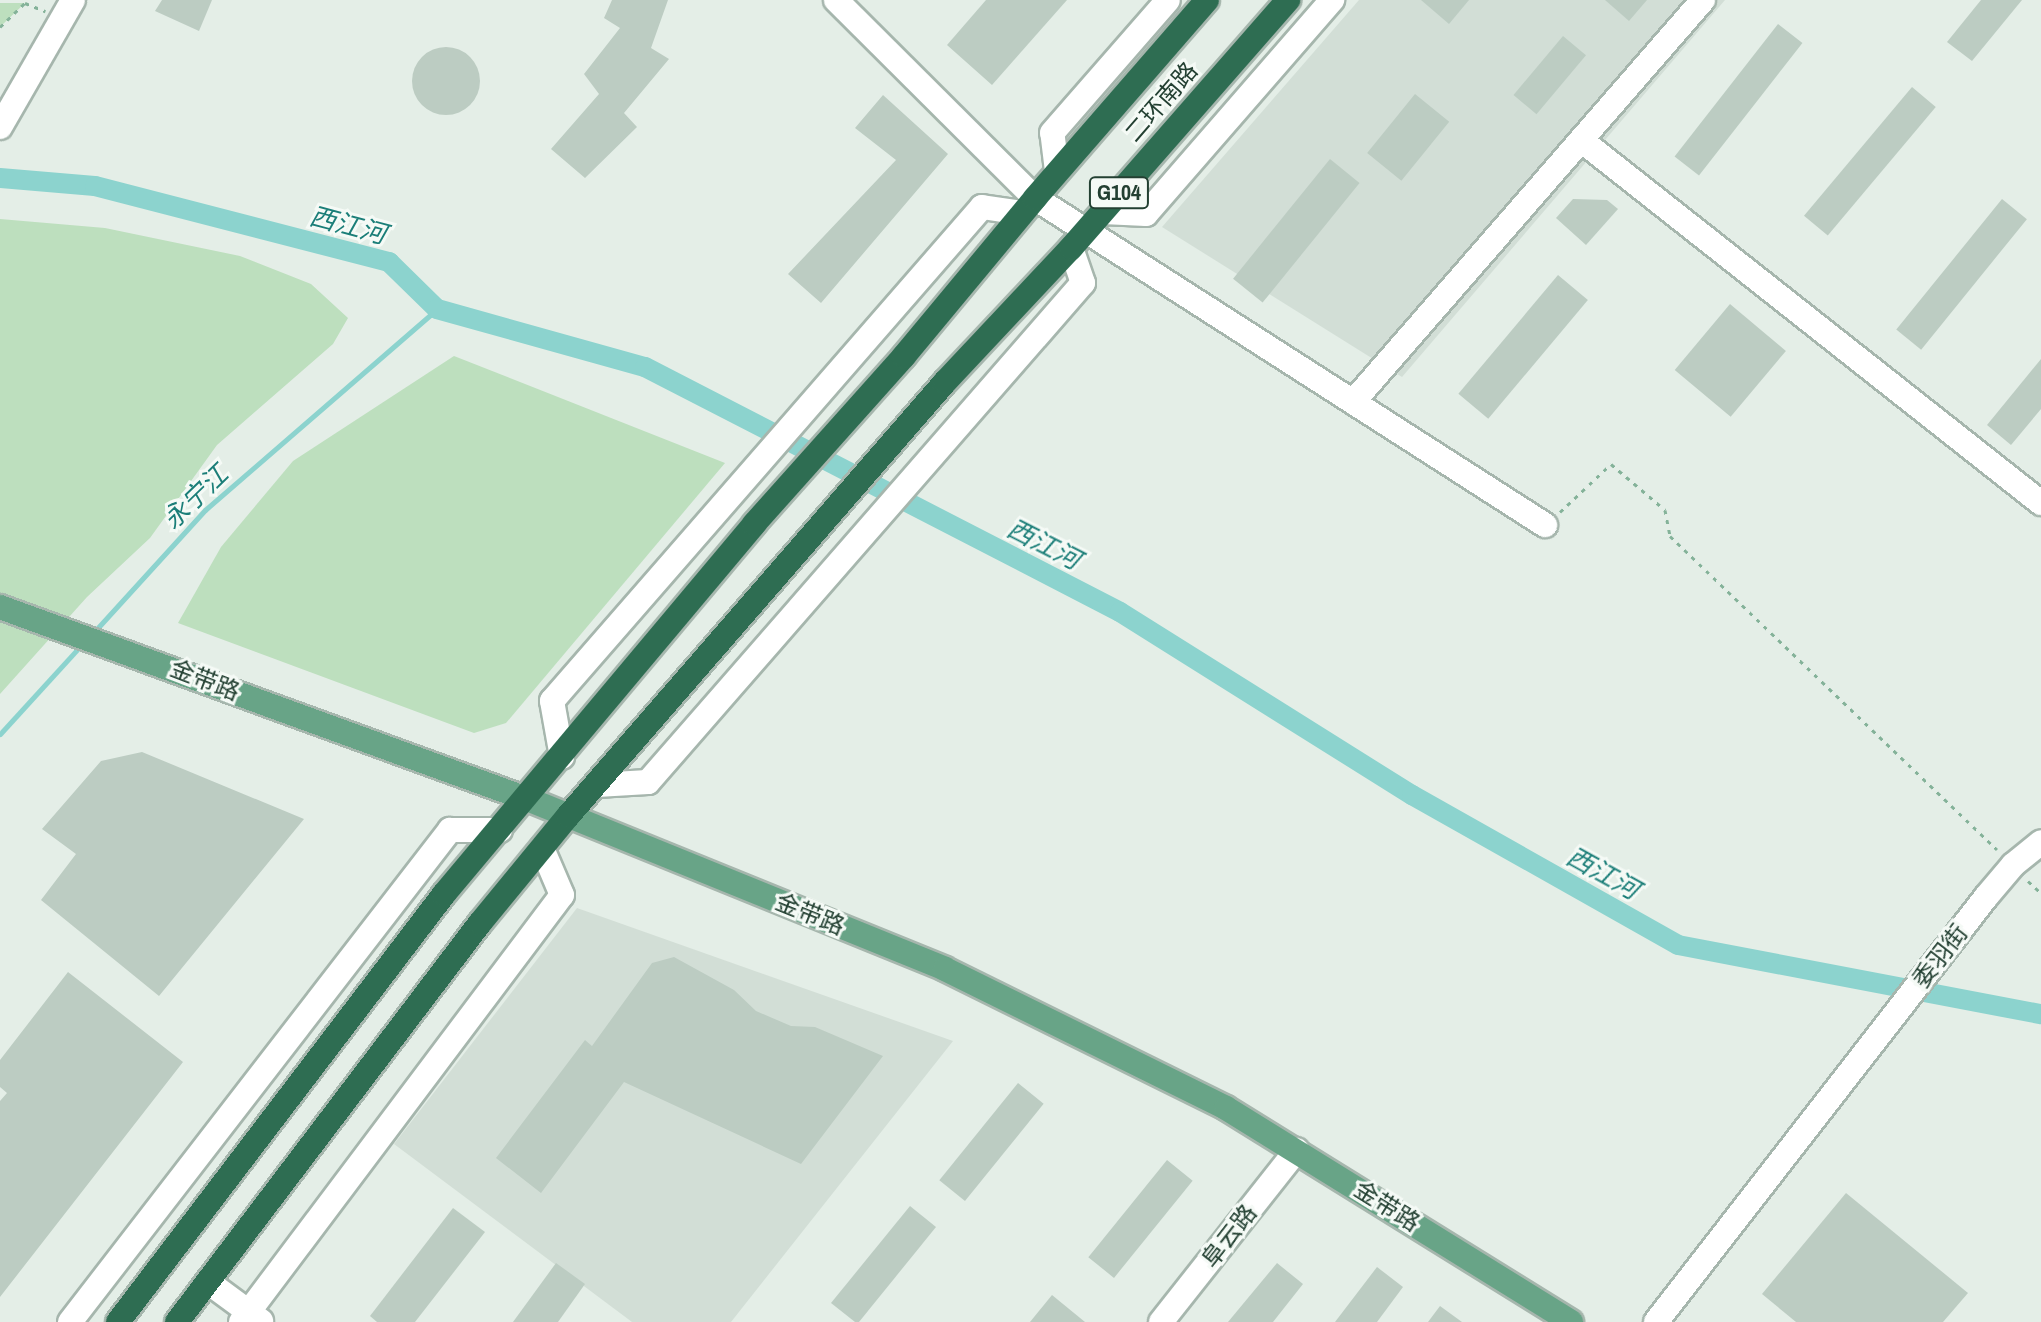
<!DOCTYPE html>
<html>
<head>
<meta charset="utf-8">
<style>
  body { margin:0 }
  #map { position:relative; width:2041px; height:1322px; overflow:hidden; background:#e4eee7; font-family:"Archivo Narrow","Noto Sans SC",sans-serif }
  div>[style] { position:absolute }
  .built>* { inset:0; background:#d2ded6 }
  .green>* { inset:0; background:#bddfbe }
  .stream>* { height:5px; margin:-2.5px; padding:0 2.5px; transform-origin:2.5px; border-radius:2.5px; background:#8cd3ce }
  .canal>* { height:20px; margin:-10px; padding:0 10px; transform-origin:10px; border-radius:10px; background:#8cd3ce }
  .building>* { inset:0; background:#bcccc2; transform-origin:0 0 }
  .round { border-radius:50% }
  .path>* { height:3px; margin-top:-1.5px; transform-origin:0; background:repeating-linear-gradient(90deg,#84b299 0 4px,transparent 0 10px) }
  .roads { filter:drop-shadow(2px 0 #a6b6ad) drop-shadow(-2px 0 #a6b6ad) drop-shadow(0 2px #a6b6ad) drop-shadow(0 -2px #a6b6ad) }
  .minor>* { height:24px; margin:-12px; padding:0 12px; transform-origin:12px; border-radius:12px; background:#fff }
  .major>* { height:24px; margin:-12px; padding:0 12px; transform-origin:12px; border-radius:12px; background:#68a487 }
  .highway>* { height:24px; margin:-12px; padding:0 12px; transform-origin:12px; border-radius:12px; background:#2e6d52 }
  span { translate:-50% -50%; white-space:nowrap; text-align:center; line-height:1.15; -webkit-text-stroke:6px #f5faf6; paint-order:stroke }
  .shield-label span { padding:2px 6px; background:#f5faf6; border:2px solid; border-radius:6px; -webkit-text-stroke-width:0 }
  .shield-label { font-size:22px; color:#234032; font-weight:700 }
  .street-label { font-size:24px; color:#234032 }
  .water-label { font-size:26px; color:#1b7e78; font-style:italic }
</style>
</head>
<body>
<div id="map">
  <div class="built">
    <div style="clip-path:polygon(1359px 0,1725px 0,1402px 377px,1162px 227px)"></div>
    <div style="clip-path:polygon(577px 908px,953px 1041px,731px 1322px,632px 1322px,394px 1144px)"></div>
  </div>
  <div class="green">
    <div style="clip-path:polygon(0 3px,25px 3px,0 27px)"></div>
    <div style="clip-path:polygon(0 219px,105px 228px,240px 256px,311px 284px,348px 318px,333px 344px,217px 445px,150px 538px,87px 597px,0 694px)"></div>
    <div style="clip-path:polygon(454px 356px,725px 463px,506px 723px,474px 733px,178px 623px,221px 547px,293px 461px)"></div>
  </div>
  <div class="stream">
    <div style="left:93px;top:633px;width:166px;rotate:-47.7deg"></div>
    <div style="left:205px;top:510px;width:307px;rotate:-40.9deg"></div>
    <div style="left:0;top:734px;width:123px;rotate:-47.6deg"></div>
  </div>
  <div class="canal">
    <div style="left:0;top:178px;width:95px;rotate:4.8deg"></div>
    <div style="left:95px;top:186px;width:304px;rotate:14.5deg"></div>
    <div style="left:389px;top:262px;width:67px;rotate:44.4deg"></div>
    <div style="left:437px;top:309px;width:216px;rotate:15.6deg"></div>
    <div style="left:645px;top:367px;width:534px;rotate:27.28deg"></div>
    <div style="left:1120px;top:612px;width:345px;rotate:32.1deg"></div>
    <div style="left:1412px;top:795px;width:305px;rotate:29.4deg"></div>
    <div style="left:1678px;top:945px;width:369px;rotate:10.8deg"></div>
  </div>
  <div class="building">
    <div style="clip-path:polygon(162px 0,212px 0,199px 31px,155px 11px)"></div>
    <div style="clip-path:polygon(612px 0,668px 0,651px 48px,669px 59px,624px 113px,637px 127px,585px 178px,551px 149px,599px 94px,584px 74px,620px 28px,604px 18px)"></div>
    <div style="clip-path:polygon(986px 0,1067px 0,992px 85px,947px 45px)"></div>
    <div style="clip-path:polygon(1421px 0,1469px 0,1449px 24px)"></div>
    <div style="clip-path:polygon(1605px 0,1647px 0,1629px 21px)"></div>
    <div style="clip-path:polygon(1981px 0,2022px 0,1972px 61px,1947px 42px)"></div>
    <div style="left:1778px;top:24px;width:31px;height:168px;rotate:38deg"></div>
    <div style="left:1563px;top:36px;width:30px;height:77px;rotate:40deg"></div>
    <div class="round" style="left:412px;top:47px;width:68px;height:68px"></div>
    <div style="left:1912px;top:87px;width:31px;height:168px;rotate:40deg"></div>
    <div style="left:1415px;top:94px;width:44px;height:76px;rotate:39deg"></div>
    <div style="clip-path:polygon(883px 95px,948px 154px,821px 303px,788px 274px,896px 160px,855px 128px)"></div>
    <div style="left:1330px;top:159px;width:38px;height:154px;rotate:39deg"></div>
    <div style="clip-path:polygon(1573px 199px,1607px 200px,1618px 209px,1586px 245px,1556px 218px)"></div>
    <div style="left:2002px;top:199px;width:32px;height:168px;rotate:39deg"></div>
    <div style="left:1558px;top:275px;width:39px;height:155px;rotate:40deg"></div>
    <div style="left:1730px;top:304px;width:73px;height:86px;rotate:40deg"></div>
    <div style="clip-path:polygon(2041px 359px,2041px 409px,2011px 445px,1987px 425px)"></div>
    <div style="clip-path:polygon(142px 752px,304px 819px,159px 996px,41px 900px,76px 854px,42px 829px,101px 761px)"></div>
    <div style="clip-path:polygon(674px 957px,734px 990px,756px 1011px,791px 1026px,815px 1027px,883px 1056px,801px 1164px,624px 1082px,541px 1193px,496px 1158px,585px 1040px,592px 1046px,652px 963px)"></div>
    <div style="clip-path:polygon(68px 972px,183px 1062px,0 1297px,0 1101px,7px 1093px,0 1087px,0 1060px)"></div>
    <div style="left:1018px;top:1083px;width:33px;height:125px;rotate:39deg"></div>
    <div style="left:1167px;top:1160px;width:33px;height:125px;rotate:39deg"></div>
    <div style="clip-path:polygon(1846px 1193px,1968px 1293px,1943px 1322px,1796px 1322px,1762px 1294px)"></div>
    <div style="clip-path:polygon(910px 1206px,936px 1227px,859px 1322px,855px 1322px,831px 1303px)"></div>
    <div style="clip-path:polygon(453px 1208px,485px 1232px,415px 1322px,377px 1322px,370px 1316px)"></div>
    <div style="clip-path:polygon(556px 1263px,585px 1284px,558px 1322px,513px 1322px)"></div>
    <div style="clip-path:polygon(1277px 1263px,1303px 1284px,1273px 1322px,1228px 1322px)"></div>
    <div style="clip-path:polygon(1377px 1267px,1403px 1287px,1377px 1322px,1335px 1322px)"></div>
    <div style="clip-path:polygon(1052px 1295px,1085px 1322px,1030px 1322px)"></div>
    <div style="clip-path:polygon(1440px 1306px,1462px 1322px,1428px 1322px)"></div>
  </div>
  <div class="path">
    <div style="left:0;top:27px;width:35px;rotate:-44deg"></div>
    <div style="left:25px;top:3px;width:22px;rotate:22deg"></div>
    <div style="left:1560px;top:512px;width:70px;rotate:-43.3deg"></div>
    <div style="left:1611px;top:464px;width:71px;rotate:40.4deg"></div>
    <div style="left:1665px;top:510px;width:26px;rotate:79deg"></div>
    <div style="left:1670px;top:536px;width:453px;rotate:43.8deg"></div>
    <div style="left:2028px;top:881px;width:18px;rotate:43deg"></div>
  </div>
  <div class="roads">
    <div class="minor">
      <div style="left:836px;top:0;width:281px;rotate:44.9deg"></div>
      <div style="left:1035px;top:198px;width:606px;rotate:32.67deg"></div>
      <div style="left:0;top:127px;width:146px;rotate:-60.1deg"></div>
      <div style="left:1581px;top:140px;width:586px;rotate:38.28deg"></div>
      <div style="left:1057px;top:171px;width:38px;rotate:-97deg"></div>
      <div style="left:1052px;top:133px;width:176px;rotate:-48.9deg"></div>
      <div style="left:1103px;top:212px;width:43px;rotate:2.7deg"></div>
      <div style="left:1146px;top:214px;width:284px;rotate:-49deg"></div>
      <div style="left:1353px;top:402px;width:533px;rotate:-48.96deg"></div>
      <div style="left:562px;top:757px;width:57px;rotate:-100.1deg"></div>
      <div style="left:552px;top:701px;width:655px;rotate:-48.96deg"></div>
      <div style="left:982px;top:207px;width:40px;rotate:8.5deg"></div>
      <div style="left:597px;top:785px;width:51px;rotate:-3.4deg"></div>
      <div style="left:648px;top:782px;width:662px;rotate:-48.92deg"></div>
      <div style="left:1083px;top:283px;width:37px;rotate:-109deg"></div>
      <div style="left:208px;top:1282px;width:66px;rotate:36.3deg"></div>
      <div style="left:70px;top:1322px;width:622px;rotate:-52.32deg"></div>
      <div style="left:450px;top:830px;width:50px"></div>
      <div style="left:241px;top:1322px;width:534px;rotate:-53.07deg"></div>
      <div style="left:562px;top:895px;width:51px;rotate:-113.1deg"></div>
      <div style="left:1161px;top:1322px;width:219px;rotate:-51.7deg"></div>
      <div style="left:1656px;top:1322px;width:538px;rotate:-52.17deg"></div>
      <div style="left:1986px;top:897px;width:42px;rotate:-49.8deg"></div>
      <div style="left:2013px;top:865px;width:36px;rotate:-39deg"></div>
    </div>
    <div class="major">
      <div style="left:0;top:607px;width:561px;rotate:20.02deg"></div>
      <div style="left:527px;top:799px;width:451px;rotate:22.1deg"></div>
      <div style="left:945px;top:969px;width:313px;rotate:26.3deg"></div>
      <div style="left:1226px;top:1108px;width:406px;rotate:31.8deg"></div>
    </div>
    <div class="highway">
      <div style="left:118px;top:1322px;width:538px;rotate:-52.7deg"></div>
      <div style="left:444px;top:894px;width:483px;rotate:-50deg"></div>
      <div style="left:754px;top:524px;width:225px;rotate:-48.2deg"></div>
      <div style="left:904px;top:356px;width:205px;rotate:-50.3deg"></div>
      <div style="left:1035px;top:198px;width:262px;rotate:-49deg"></div>
      <div style="left:177px;top:1322px;width:501px;rotate:-52.79deg"></div>
      <div style="left:480px;top:923px;width:139px;rotate:-50.6deg"></div>
      <div style="left:568px;top:816px;width:575px;rotate:-49.02deg"></div>
      <div style="left:945px;top:382px;width:184px;rotate:-46.8deg"></div>
      <div style="left:1071px;top:248px;width:330px;rotate:-48.8deg"></div>
    </div>
  </div>
  <div class="shield-label">
    <span style="left:1119px;top:193px">G104</span>
  </div>
  <div class="street-label">
    <span style="left:1161px;top:102px;rotate:-49deg">二环南路</span>
    <span style="left:205px;top:680px;rotate:21deg">金带路</span>
    <span style="left:810px;top:914px;rotate:22deg">金带路</span>
    <span style="left:1940px;top:956px;rotate:-52deg">委羽街</span>
    <span style="left:1387px;top:1206px;rotate:32deg">金带路</span>
    <span style="left:1229px;top:1236px;rotate:-52deg">阜云路</span>
  </div>
  <div class="water-label">
    <span style="left:348px;top:225px;rotate:15deg">西江河</span>
    <span style="left:195px;top:497px;rotate:-44deg">永宁江</span>
    <span style="left:1044px;top:544px;rotate:27deg">西江河</span>
    <span style="left:1603px;top:873px;rotate:29deg">西江河</span>
  </div>
</div>
</body>
</html>
